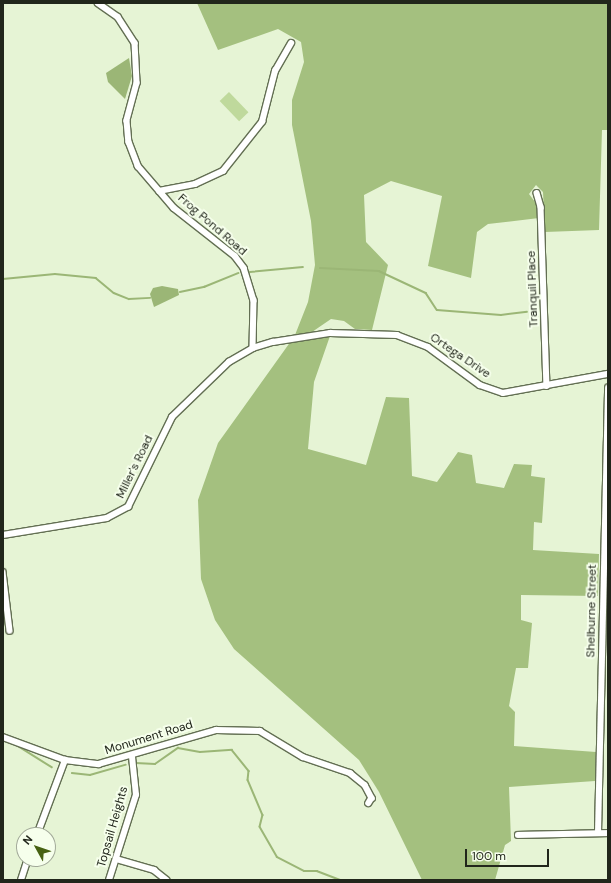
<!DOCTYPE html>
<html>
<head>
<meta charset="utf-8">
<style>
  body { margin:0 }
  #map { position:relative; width:611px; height:883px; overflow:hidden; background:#e6f4d5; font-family:"DM Sans",sans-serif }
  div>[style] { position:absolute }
  .green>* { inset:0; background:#bfd99c; transform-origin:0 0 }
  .forest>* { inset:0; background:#a4c07f }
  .water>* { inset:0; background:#9bb676 }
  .stream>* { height:1.5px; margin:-0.75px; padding:0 0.75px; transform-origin:0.75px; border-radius:0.75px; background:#9bb676 }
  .roads { filter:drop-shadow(1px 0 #636f53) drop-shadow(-1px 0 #636f53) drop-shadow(0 1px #636f53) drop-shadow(0 -1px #636f53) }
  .street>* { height:5.5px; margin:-2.75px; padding:0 2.75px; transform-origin:2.75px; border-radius:2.75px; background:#fff }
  span { translate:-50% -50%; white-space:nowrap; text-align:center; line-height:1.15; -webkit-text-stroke:4px #f6ffec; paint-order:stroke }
  .street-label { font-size:12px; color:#21261b }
  .frame { position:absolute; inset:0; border:4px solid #21261b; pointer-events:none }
  .north { position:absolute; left:16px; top:827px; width:40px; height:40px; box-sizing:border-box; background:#f6ffec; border:1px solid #a1a898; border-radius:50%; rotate:310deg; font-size:11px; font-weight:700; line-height:16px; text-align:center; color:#21261b }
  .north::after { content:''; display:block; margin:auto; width:14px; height:18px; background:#476212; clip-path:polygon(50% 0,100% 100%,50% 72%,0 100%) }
  .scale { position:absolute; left:465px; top:849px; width:84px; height:18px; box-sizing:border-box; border:2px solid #21261b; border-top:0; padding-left:5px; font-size:12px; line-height:14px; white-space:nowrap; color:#21261b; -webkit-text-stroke:3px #f6ffec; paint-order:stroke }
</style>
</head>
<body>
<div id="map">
  <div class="green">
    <div style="left:229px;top:92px;width:28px;height:13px;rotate:46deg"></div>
  </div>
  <div class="forest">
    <div style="clip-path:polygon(197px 3px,608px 3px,608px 130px,602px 130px,599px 230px,545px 232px,543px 192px,536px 185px,529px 194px,538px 206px,539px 218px,488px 224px,477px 232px,471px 278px,428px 266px,442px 196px,391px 181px,364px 195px,366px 242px,388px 265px,372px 330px,355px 329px,344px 321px,331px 319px,312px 332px,295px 335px,308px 302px,315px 265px,311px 221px,292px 125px,292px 100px,304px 62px,301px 42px,278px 29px,218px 50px)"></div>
    <div style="clip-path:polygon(330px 336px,314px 382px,308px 449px,366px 465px,386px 397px,409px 398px,412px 476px,437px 482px,458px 452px,472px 455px,476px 483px,504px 488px,514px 464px,532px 465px,531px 476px,545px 478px,542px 523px,534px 522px,533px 550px,599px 554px,598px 596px,521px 595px,521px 620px,532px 623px,528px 668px,516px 668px,509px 706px,515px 712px,514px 746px,596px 752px,595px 781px,509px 787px,511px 841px,505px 845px,495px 880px,422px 880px,379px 792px,359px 760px,234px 649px,215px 620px,201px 579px,198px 500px,218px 443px,291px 341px)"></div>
  </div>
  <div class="water">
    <div style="clip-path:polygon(129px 58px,132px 76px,125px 99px,108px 82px,106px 73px)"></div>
    <div style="clip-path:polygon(162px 286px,178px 289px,179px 295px,154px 307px,150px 294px,153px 288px)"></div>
  </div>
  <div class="stream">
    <div style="left:320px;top:268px;width:59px;rotate:2.9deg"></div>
    <div style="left:379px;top:271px;width:52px;rotate:25.1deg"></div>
    <div style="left:426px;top:293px;width:20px;rotate:57deg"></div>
    <div style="left:437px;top:310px;width:64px;rotate:4.5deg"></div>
    <div style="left:501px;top:315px;width:26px;rotate:-7deg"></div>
    <div style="left:250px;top:272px;width:53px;rotate:-5.4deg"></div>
    <div style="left:3px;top:279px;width:52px;rotate:-5.5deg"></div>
    <div style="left:55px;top:274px;width:41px;rotate:5.6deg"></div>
    <div style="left:96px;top:278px;width:23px;rotate:40deg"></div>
    <div style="left:114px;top:293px;width:16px;rotate:22deg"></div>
    <div style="left:129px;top:299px;width:21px;rotate:-3deg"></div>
    <div style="left:180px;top:292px;width:25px;rotate:-12deg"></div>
    <div style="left:204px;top:287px;width:37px;rotate:-22deg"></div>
    <div style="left:3px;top:741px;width:5px"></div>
    <div style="left:18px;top:746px;width:40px;rotate:32deg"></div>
    <div style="left:136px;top:763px;width:19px;rotate:3deg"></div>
    <div style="left:155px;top:764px;width:28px;rotate:-35deg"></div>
    <div style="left:178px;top:748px;width:22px;rotate:10deg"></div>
    <div style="left:200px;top:752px;width:32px;rotate:-4deg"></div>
    <div style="left:232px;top:750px;width:27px;rotate:51deg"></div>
    <div style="left:249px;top:771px;width:9px;rotate:96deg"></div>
    <div style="left:248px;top:780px;width:38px;rotate:67deg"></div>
    <div style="left:263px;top:815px;width:12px;rotate:104deg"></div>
    <div style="left:260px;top:827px;width:34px;rotate:60deg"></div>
    <div style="left:277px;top:857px;width:30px;rotate:27deg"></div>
    <div style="left:304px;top:871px;width:13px"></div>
    <div style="left:317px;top:871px;width:26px;rotate:21deg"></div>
    <div style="left:72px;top:773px;width:18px;rotate:6deg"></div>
    <div style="left:90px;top:775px;width:37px;rotate:-16deg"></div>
  </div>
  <div class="roads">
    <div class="street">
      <div style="left:98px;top:3px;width:24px;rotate:35deg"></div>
      <div style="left:118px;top:17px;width:31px;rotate:57deg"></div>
      <div style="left:135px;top:43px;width:40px;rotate:87.1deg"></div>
      <div style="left:137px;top:83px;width:39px;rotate:105deg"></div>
      <div style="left:127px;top:121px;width:21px;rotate:85deg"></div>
      <div style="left:129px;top:142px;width:26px;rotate:69deg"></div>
      <div style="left:138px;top:166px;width:55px;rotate:49.4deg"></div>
      <div style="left:174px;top:208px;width:78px;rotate:38.2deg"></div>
      <div style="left:235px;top:256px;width:15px;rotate:53deg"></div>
      <div style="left:244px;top:268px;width:34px;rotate:73deg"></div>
      <div style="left:254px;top:300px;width:48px;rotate:91.2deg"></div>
      <div style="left:159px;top:191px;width:37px;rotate:-11deg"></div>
      <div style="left:195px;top:184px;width:31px;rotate:-25deg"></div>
      <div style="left:223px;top:171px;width:63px;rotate:-51.5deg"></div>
      <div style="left:262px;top:122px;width:53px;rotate:-75.7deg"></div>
      <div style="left:275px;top:71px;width:32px;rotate:-60deg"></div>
      <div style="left:537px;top:193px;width:15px;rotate:74deg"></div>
      <div style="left:541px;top:207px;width:179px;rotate:88.1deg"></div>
      <div style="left:3px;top:535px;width:105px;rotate:-9.3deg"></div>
      <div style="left:107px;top:518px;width:24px;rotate:-28deg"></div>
      <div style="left:128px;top:507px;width:100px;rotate:-63.9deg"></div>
      <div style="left:172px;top:417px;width:79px;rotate:-44deg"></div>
      <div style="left:229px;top:362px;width:28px;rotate:-30deg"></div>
      <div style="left:253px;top:348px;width:21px;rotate:-17deg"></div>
      <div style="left:273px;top:342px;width:58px;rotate:-9deg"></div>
      <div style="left:330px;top:333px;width:67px;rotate:1.7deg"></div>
      <div style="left:397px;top:335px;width:33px;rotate:21deg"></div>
      <div style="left:428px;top:347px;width:64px;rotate:36.2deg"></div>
      <div style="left:480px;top:385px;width:24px;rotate:19deg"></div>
      <div style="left:503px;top:393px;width:107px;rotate:-10.3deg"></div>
      <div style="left:3px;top:572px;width:59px;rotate:83.2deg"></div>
      <div style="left:3px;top:737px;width:66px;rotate:20.4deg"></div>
      <div style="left:65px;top:760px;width:34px;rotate:7deg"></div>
      <div style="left:99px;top:764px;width:122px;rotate:-16.2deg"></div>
      <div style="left:216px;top:730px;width:44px;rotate:1.3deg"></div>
      <div style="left:260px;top:731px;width:50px;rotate:31.2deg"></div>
      <div style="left:303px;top:757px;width:50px;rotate:18.8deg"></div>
      <div style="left:350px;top:773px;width:19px;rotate:39deg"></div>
      <div style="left:365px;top:785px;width:15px;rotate:62deg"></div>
      <div style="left:372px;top:798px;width:6px;rotate:121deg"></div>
      <div style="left:598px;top:833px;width:445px;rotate:-88.7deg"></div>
      <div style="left:37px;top:835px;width:80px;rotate:-69.5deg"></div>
      <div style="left:518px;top:835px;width:90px;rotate:-1.3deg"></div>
      <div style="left:116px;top:859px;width:40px;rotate:16deg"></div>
      <div style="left:154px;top:870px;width:16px;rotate:38deg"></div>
      <div style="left:21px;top:880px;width:22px;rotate:-72deg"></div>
      <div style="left:109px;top:880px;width:89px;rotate:-72.4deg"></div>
      <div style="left:136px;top:795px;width:39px;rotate:-96deg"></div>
    </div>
  </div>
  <div class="street-label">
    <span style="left:212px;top:225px;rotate:41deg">Frog Pond Road</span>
    <span style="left:533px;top:289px;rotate:-92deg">Tranquil Place</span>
    <span style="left:460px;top:356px;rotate:34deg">Ortega Drive</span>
    <span style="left:135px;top:467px;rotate:-64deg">Miller's Road</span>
    <span style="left:592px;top:611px;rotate:-89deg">Shelburne Street</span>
    <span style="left:149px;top:738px;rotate:-17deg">Monument Road</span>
    <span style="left:113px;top:827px;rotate:-74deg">Topsail Heights</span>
  </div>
  <div class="frame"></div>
  <div class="north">N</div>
  <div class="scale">100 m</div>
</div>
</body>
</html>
